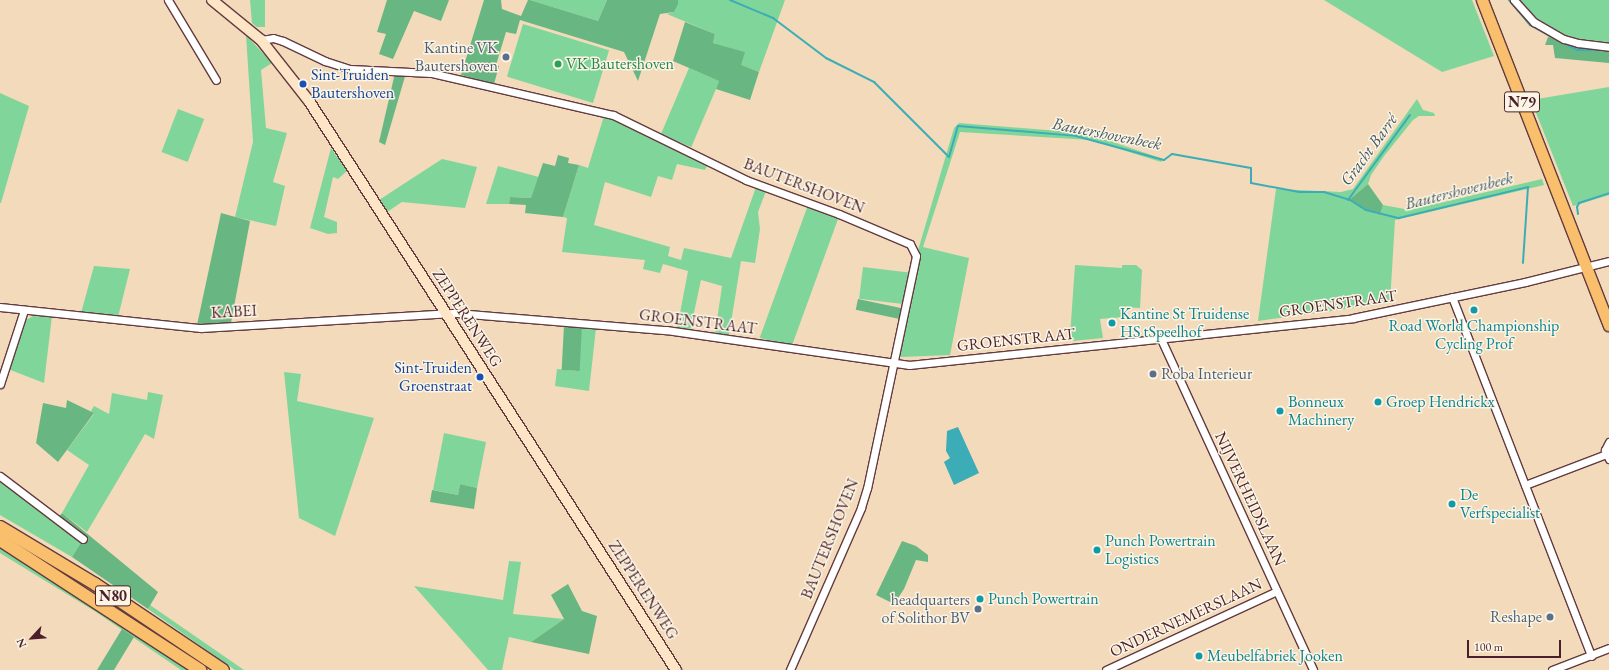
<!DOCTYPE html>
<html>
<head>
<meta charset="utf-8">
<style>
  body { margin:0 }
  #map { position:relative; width:1609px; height:670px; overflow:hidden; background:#f2daba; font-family:"EB Garamond",serif }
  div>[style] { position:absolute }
  .green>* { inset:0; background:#80d69a; transform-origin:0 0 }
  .forest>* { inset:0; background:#68b782; transform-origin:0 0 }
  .water>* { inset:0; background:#3cadb6 }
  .stream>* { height:2px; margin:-1px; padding:0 1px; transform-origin:1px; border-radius:1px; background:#3cadb6 }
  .roads { filter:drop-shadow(1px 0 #633b40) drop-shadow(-1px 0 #633b40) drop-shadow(0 1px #633b40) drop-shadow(0 -1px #633b40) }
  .street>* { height:7px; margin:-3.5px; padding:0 3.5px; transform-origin:3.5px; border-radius:3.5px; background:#fff }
  .secondary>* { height:10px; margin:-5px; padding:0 5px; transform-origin:5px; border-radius:5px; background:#fde5c5 }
  .primary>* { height:11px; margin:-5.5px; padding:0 5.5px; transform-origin:5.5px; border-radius:5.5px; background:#f9bf6d }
  .highway>* { height:12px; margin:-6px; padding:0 6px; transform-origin:6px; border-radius:6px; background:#f9bf6d }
  .dots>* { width:11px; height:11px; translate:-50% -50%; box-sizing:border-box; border:2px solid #fcf5e5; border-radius:50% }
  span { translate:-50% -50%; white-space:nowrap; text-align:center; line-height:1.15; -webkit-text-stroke:3px #fcf5e5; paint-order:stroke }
  .shield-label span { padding:1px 3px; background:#fcf5e5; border:1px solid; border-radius:3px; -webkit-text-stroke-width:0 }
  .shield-label { font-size:15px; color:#4a1f2b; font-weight:700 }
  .service-label { font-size:16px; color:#4e5e75 }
  .right { translate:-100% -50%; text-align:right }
  .left { translate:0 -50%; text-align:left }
  .leisure-label { font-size:16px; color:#27864d }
  .transit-label { font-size:16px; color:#164399 }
  .street-label { font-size:16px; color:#4a1f2b }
  .culture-label { font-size:16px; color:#0d838f }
  .water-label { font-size:17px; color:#445863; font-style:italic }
  .north { position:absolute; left:12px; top:618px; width:40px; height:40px; -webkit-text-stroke:3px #fcf5e5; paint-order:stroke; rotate:244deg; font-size:11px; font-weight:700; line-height:16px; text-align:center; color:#4a1f2b }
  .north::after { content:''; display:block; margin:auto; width:14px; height:18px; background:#4a1f2b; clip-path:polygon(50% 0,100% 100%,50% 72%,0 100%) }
  .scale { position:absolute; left:1467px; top:640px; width:94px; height:18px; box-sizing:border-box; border:2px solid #4a1f2b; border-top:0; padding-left:5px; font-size:12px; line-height:14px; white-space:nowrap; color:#4a1f2b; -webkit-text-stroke:3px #fcf5e5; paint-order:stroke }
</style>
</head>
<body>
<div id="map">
  <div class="green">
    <div style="clip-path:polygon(250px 0,265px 0,265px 27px,257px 27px,252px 23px)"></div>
    <div style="clip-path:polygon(530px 0,607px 0,598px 21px)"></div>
    <div style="clip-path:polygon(678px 0,785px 0,759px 72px,740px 65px,744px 52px,713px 43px,715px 34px,667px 14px,674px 12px)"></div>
    <div style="clip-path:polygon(1324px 0,1472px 0,1494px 56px,1442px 72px)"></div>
    <div style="clip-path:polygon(1516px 0,1609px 0,1609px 46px,1563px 36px,1536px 22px)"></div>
    <div style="left:523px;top:24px;width:90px;height:55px;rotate:17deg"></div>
    <div style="clip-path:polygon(246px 35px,272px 63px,261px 70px,266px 128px,287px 133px,273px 182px,285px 186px,276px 226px,235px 217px,253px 142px)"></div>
    <div style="left:689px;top:68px;width:33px;height:72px;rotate:23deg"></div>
    <div style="clip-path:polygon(1609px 87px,1609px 195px,1573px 206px,1531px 100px)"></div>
    <div style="clip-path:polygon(0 93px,29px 106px,1px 203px,0 203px)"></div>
    <div style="clip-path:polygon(1417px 99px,1423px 110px,1434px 113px,1435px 116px,1419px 116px,1413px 120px,1384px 156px,1371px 175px,1368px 184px,1350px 199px,1358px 206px,1380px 215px,1383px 205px,1410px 210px,1542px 179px,1544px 185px,1395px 220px,1390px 303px,1258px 321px,1276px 189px,1341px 192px,1353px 189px)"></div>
    <div style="left:178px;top:109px;width:28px;height:46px;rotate:21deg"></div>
    <div style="clip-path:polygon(604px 116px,635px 128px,707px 166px,705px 170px,677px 164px,672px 180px,658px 176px,651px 197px,605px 182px,594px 225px,670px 247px,668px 256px,681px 260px,684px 248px,731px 258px,756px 187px,766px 191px,758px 212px,760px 229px,755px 263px,741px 261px,729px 335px,715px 334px,722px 286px,701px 280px,690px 331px,677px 329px,688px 271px,663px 264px,660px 273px,643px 269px,645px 260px,562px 252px,567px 218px,563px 217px,579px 165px,588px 168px)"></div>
    <div style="clip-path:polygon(959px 123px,1071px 132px,1107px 140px,1163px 159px,1161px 162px,1091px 140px,960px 132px,923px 247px,969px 258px,950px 355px,901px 357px,899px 353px,919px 247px,954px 128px)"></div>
    <div style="clip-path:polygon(331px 148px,347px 171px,338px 179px,333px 177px,324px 217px,337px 222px,337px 233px,328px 234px,310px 228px)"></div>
    <div style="clip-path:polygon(442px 159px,477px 167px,465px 208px,402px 202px,387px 212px,379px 200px)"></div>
    <div style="clip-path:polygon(498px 166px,539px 177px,531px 198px,510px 197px,509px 204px,486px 204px)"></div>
    <div style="left:808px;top:205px;width:33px;height:141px;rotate:20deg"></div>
    <div style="clip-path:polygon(1075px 265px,1122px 268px,1122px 265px,1136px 265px,1142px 270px,1140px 308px,1123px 307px,1124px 317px,1100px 319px,1103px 338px,1073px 341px,1070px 336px)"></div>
    <div style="clip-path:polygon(94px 266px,130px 269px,118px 317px,81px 313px)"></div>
    <div style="left:863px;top:267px;width:46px;height:32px;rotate:7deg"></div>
    <div style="clip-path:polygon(35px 315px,52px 316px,44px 383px,8px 369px,24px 321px)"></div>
    <div style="clip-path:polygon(582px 326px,596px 328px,589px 391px,555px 386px,557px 369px,576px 371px)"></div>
    <div style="clip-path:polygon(284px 372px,301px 374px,297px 401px,374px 418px,335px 536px,299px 518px)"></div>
    <div style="clip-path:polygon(148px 392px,163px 395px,154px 439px,145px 434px,87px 532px,62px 513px,89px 465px,67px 450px,94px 414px,91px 411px,94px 406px,109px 414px,112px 393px,147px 400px)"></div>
    <div style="clip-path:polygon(444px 433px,486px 442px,477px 488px,460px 484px,458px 495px,433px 490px)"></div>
    <div style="clip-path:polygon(0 480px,81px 543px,72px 557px,0 515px)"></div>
    <div style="clip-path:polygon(0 547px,108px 615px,189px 670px,181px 670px,96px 612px,0 553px)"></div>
    <div style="clip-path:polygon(509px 561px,521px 562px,513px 614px,564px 619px,531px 642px,509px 637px,502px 670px,488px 670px,414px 586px,503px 600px)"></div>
    <div style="clip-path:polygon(150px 605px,244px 670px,235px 670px,148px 609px)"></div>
  </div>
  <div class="forest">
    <div style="clip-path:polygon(387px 0,449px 0,441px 21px,414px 11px,393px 59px,379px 54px,386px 34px,377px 32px)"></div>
    <div style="clip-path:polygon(484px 0,501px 0,502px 9px,521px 16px,528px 0,530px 0,598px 21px,607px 0,678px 0,678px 4px,674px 12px,660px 14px,638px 81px,624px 52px,520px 20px,516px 34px,506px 32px,496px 65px,499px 66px,494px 84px,461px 75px)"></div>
    <div style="clip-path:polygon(685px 22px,715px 34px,713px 43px,745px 52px,741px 65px,759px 72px,750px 100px,716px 89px,719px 81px,673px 61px)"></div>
    <div style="clip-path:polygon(1548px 37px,1609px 51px,1609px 63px,1555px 58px,1553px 45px,1545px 45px)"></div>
    <div style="clip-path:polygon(395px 73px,406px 73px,385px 145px,379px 142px)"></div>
    <div style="clip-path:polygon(558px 155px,569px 158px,568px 163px,579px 165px,563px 217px,525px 213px,526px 205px,509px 204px,510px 197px,531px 198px,543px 163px,555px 166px)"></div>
    <div style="clip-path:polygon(1368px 184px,1383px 205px,1380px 215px,1358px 206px,1350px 199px)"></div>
    <div style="clip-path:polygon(221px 213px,250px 221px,231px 323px,197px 325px)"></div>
    <div style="left:858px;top:299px;width:45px;height:11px;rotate:12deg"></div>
    <div style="left:564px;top:325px;width:18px;height:45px;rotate:3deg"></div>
    <div style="clip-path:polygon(67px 400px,94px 413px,58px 462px,36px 443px,43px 403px,66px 408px)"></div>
    <div style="clip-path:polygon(460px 484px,477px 488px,474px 509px,430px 502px,432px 490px,458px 495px)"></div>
    <div style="clip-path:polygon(62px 513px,158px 592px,148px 609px,72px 557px,84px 538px,58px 518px)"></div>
    <div style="clip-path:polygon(902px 541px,916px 546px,928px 555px,928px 562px,916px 560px,904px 589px,894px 604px,876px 595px)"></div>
    <div style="clip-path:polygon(568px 584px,582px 611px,597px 616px,589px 654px,531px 642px,564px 619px,551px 595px)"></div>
    <div style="clip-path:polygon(122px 629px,134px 637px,114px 670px,97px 670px)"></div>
  </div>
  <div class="water">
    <div style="clip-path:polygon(958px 427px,979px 473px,954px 485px,944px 462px,950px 458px,946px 451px,947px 431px)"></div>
  </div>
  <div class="stream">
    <div style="left:730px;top:0;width:47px;rotate:22.7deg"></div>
    <div style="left:773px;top:18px;width:66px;rotate:37deg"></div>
    <div style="left:826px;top:58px;width:54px;rotate:26.6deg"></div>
    <div style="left:874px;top:82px;width:106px;rotate:45deg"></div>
    <div style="left:949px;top:157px;width:32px;rotate:-74deg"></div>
    <div style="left:958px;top:126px;width:118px;rotate:4.8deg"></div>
    <div style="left:1076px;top:136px;width:91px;rotate:15.3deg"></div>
    <div style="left:1164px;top:160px;width:10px;rotate:-37deg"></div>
    <div style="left:1172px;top:154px;width:80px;rotate:10deg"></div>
    <div style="left:1251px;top:168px;width:15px;rotate:90deg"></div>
    <div style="left:1251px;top:183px;width:49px;rotate:10.6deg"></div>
    <div style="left:1299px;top:192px;width:25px"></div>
    <div style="left:1324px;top:192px;width:27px;rotate:17deg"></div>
    <div style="left:1350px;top:200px;width:19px;rotate:32deg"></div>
    <div style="left:1366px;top:210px;width:34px;rotate:14deg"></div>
    <div style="left:1399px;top:218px;width:133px;rotate:-13.5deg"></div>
    <div style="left:1528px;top:187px;width:76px;rotate:93.8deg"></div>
    <div style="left:1509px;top:0;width:33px;rotate:50deg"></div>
    <div style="left:1530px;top:25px;width:23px;rotate:29deg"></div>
    <div style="left:1550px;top:36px;width:31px;rotate:27deg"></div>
    <div style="left:1578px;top:50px;width:28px"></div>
    <div style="left:1348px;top:200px;width:105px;rotate:-53.9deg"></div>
    <div style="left:1578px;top:214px;width:7px;rotate:-98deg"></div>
    <div style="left:1577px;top:207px;width:4px;rotate:-63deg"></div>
    <div style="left:1579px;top:203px;width:32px;rotate:-18deg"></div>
  </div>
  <div class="roads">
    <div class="street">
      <div style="left:168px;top:0;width:93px;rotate:59deg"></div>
      <div style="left:1514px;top:0;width:30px;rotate:48deg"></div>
      <div style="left:1534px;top:22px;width:34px;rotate:30deg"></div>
      <div style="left:1564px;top:39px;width:15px;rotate:16deg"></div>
      <div style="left:1578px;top:43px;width:31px;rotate:7deg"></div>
      <div style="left:261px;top:40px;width:12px;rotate:-9deg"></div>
      <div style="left:273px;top:38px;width:10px;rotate:17deg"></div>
      <div style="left:283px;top:41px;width:47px;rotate:25.5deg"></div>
      <div style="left:325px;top:61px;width:26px;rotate:18deg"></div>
      <div style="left:350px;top:69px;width:81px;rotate:2.8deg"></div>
      <div style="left:431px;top:73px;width:187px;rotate:13deg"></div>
      <div style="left:613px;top:115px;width:148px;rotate:26deg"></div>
      <div style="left:746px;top:180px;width:99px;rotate:20.1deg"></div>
      <div style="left:839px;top:214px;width:77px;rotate:22.9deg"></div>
      <div style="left:910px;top:244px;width:13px;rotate:63deg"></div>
      <div style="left:916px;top:256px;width:237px;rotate:101.9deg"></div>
      <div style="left:867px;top:488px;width:21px;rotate:107deg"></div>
      <div style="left:861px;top:508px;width:177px;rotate:113.7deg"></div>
      <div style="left:1452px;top:297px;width:385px;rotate:68.8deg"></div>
      <div style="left:0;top:307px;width:202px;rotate:6deg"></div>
      <div style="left:201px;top:328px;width:256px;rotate:-3.4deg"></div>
      <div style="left:457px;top:313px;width:210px;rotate:4.7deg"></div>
      <div style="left:666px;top:330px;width:246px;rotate:8.2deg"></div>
      <div style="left:909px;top:365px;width:446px;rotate:-6deg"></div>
      <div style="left:1353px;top:318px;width:176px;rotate:-11.8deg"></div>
      <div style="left:1525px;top:282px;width:87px;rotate:-14deg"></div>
      <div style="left:1161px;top:339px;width:364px;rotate:65.3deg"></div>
      <div style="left:0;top:384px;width:78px;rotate:-72deg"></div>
      <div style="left:1609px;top:442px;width:9px;rotate:117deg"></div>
      <div style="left:1605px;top:450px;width:10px;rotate:66deg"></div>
      <div style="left:0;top:476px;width:104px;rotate:37.2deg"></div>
      <div style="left:1525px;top:485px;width:87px;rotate:-20.9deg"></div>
      <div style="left:1106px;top:670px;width:188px;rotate:-24.8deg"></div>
      <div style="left:1552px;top:670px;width:61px;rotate:-21.1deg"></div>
    </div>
    <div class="secondary">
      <div style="left:212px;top:0;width:63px;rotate:39.2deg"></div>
      <div style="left:261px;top:40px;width:78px;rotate:51.8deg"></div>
      <div style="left:309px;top:101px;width:677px;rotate:57.18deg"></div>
    </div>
    <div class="primary">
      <div style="left:1482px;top:0;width:349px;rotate:68.7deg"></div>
    </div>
    <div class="highway">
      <div style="left:0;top:527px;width:111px;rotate:31deg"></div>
      <div style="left:95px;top:584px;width:154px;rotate:33.9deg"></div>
      <div style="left:0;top:540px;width:239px;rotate:33deg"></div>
    </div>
  </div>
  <div class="dots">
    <div style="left:506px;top:57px;background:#5c6f8a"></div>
    <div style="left:558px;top:64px;background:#2e9e5b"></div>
    <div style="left:303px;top:84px;background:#1a4fb4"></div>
    <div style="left:1474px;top:310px;background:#0f9aa8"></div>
    <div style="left:1112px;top:323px;background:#0f9aa8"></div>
    <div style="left:1153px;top:374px;background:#5c6f8a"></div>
    <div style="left:480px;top:377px;background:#1a4fb4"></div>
    <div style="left:1378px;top:402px;background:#0f9aa8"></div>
    <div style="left:1280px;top:411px;background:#0f9aa8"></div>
    <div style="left:1452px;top:504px;background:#0f9aa8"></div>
    <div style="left:1097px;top:550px;background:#0f9aa8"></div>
    <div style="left:980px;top:599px;background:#0f9aa8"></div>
    <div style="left:978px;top:609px;background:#5c6f8a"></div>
    <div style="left:1550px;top:617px;background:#5c6f8a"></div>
    <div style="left:1199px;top:656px;background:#0f9aa8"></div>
  </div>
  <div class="shield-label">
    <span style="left:1522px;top:102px">N79</span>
    <span style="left:113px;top:596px">N80</span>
  </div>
  <div class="service-label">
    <span class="right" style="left:498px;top:57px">Kantine VK<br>Bautershoven</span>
    <span class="left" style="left:1161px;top:374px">Roba Interieur</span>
    <span class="right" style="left:970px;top:609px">headquarters<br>of Solithor BV</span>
    <span class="right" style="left:1542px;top:617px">Reshape</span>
  </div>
  <div class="leisure-label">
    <span class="left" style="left:566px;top:64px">VK Bautershoven</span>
  </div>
  <div class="transit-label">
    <span class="left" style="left:311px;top:84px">Sint-Truiden<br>Bautershoven</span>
    <span class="right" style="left:472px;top:377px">Sint-Truiden<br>Groenstraat</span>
  </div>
  <div class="street-label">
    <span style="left:804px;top:186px;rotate:21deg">BAUTERSHOVEN</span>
    <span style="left:1338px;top:304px;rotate:-8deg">GROENSTRAAT</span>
    <span style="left:234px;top:312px;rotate:-3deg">KABEI</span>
    <span style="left:467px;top:318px;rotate:57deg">ZEPPERENWEG</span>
    <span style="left:698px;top:322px;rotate:7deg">GROENSTRAAT</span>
    <span style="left:1016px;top:340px;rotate:-6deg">GROENSTRAAT</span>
    <span style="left:1250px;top:499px;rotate:65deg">NIJVERHEIDSLAAN</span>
    <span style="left:830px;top:539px;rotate:-68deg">BAUTERSHOVEN</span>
    <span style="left:643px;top:590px;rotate:57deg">ZEPPERENWEG</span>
    <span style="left:1186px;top:618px;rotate:-25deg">ONDERNEMERSLAAN</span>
  </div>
  <div class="culture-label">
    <span class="left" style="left:1120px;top:323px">Kantine St Truidense<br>HS tSpeelhof</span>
    <span style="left:1474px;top:335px">Road World Championship<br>Cycling Prof</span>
    <span class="left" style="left:1288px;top:411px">Bonneux<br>Machinery</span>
    <span class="left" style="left:1386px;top:402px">Groep Hendrickx</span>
    <span class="left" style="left:1460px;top:504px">De<br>Verfspecialist</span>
    <span class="left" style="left:1105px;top:550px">Punch Powertrain<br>Logistics</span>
    <span class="left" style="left:988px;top:599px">Punch Powertrain</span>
    <span class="left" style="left:1207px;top:656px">Meubelfabriek Jooken</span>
  </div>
  <div class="water-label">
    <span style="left:1107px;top:134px;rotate:11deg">Bautershovenbeek</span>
    <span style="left:1369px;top:150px;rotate:-54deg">Gracht Barré</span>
    <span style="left:1459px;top:191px;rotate:-14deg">Bautershovenbeek</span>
  </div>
  <div class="north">N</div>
  <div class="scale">100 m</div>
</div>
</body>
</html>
